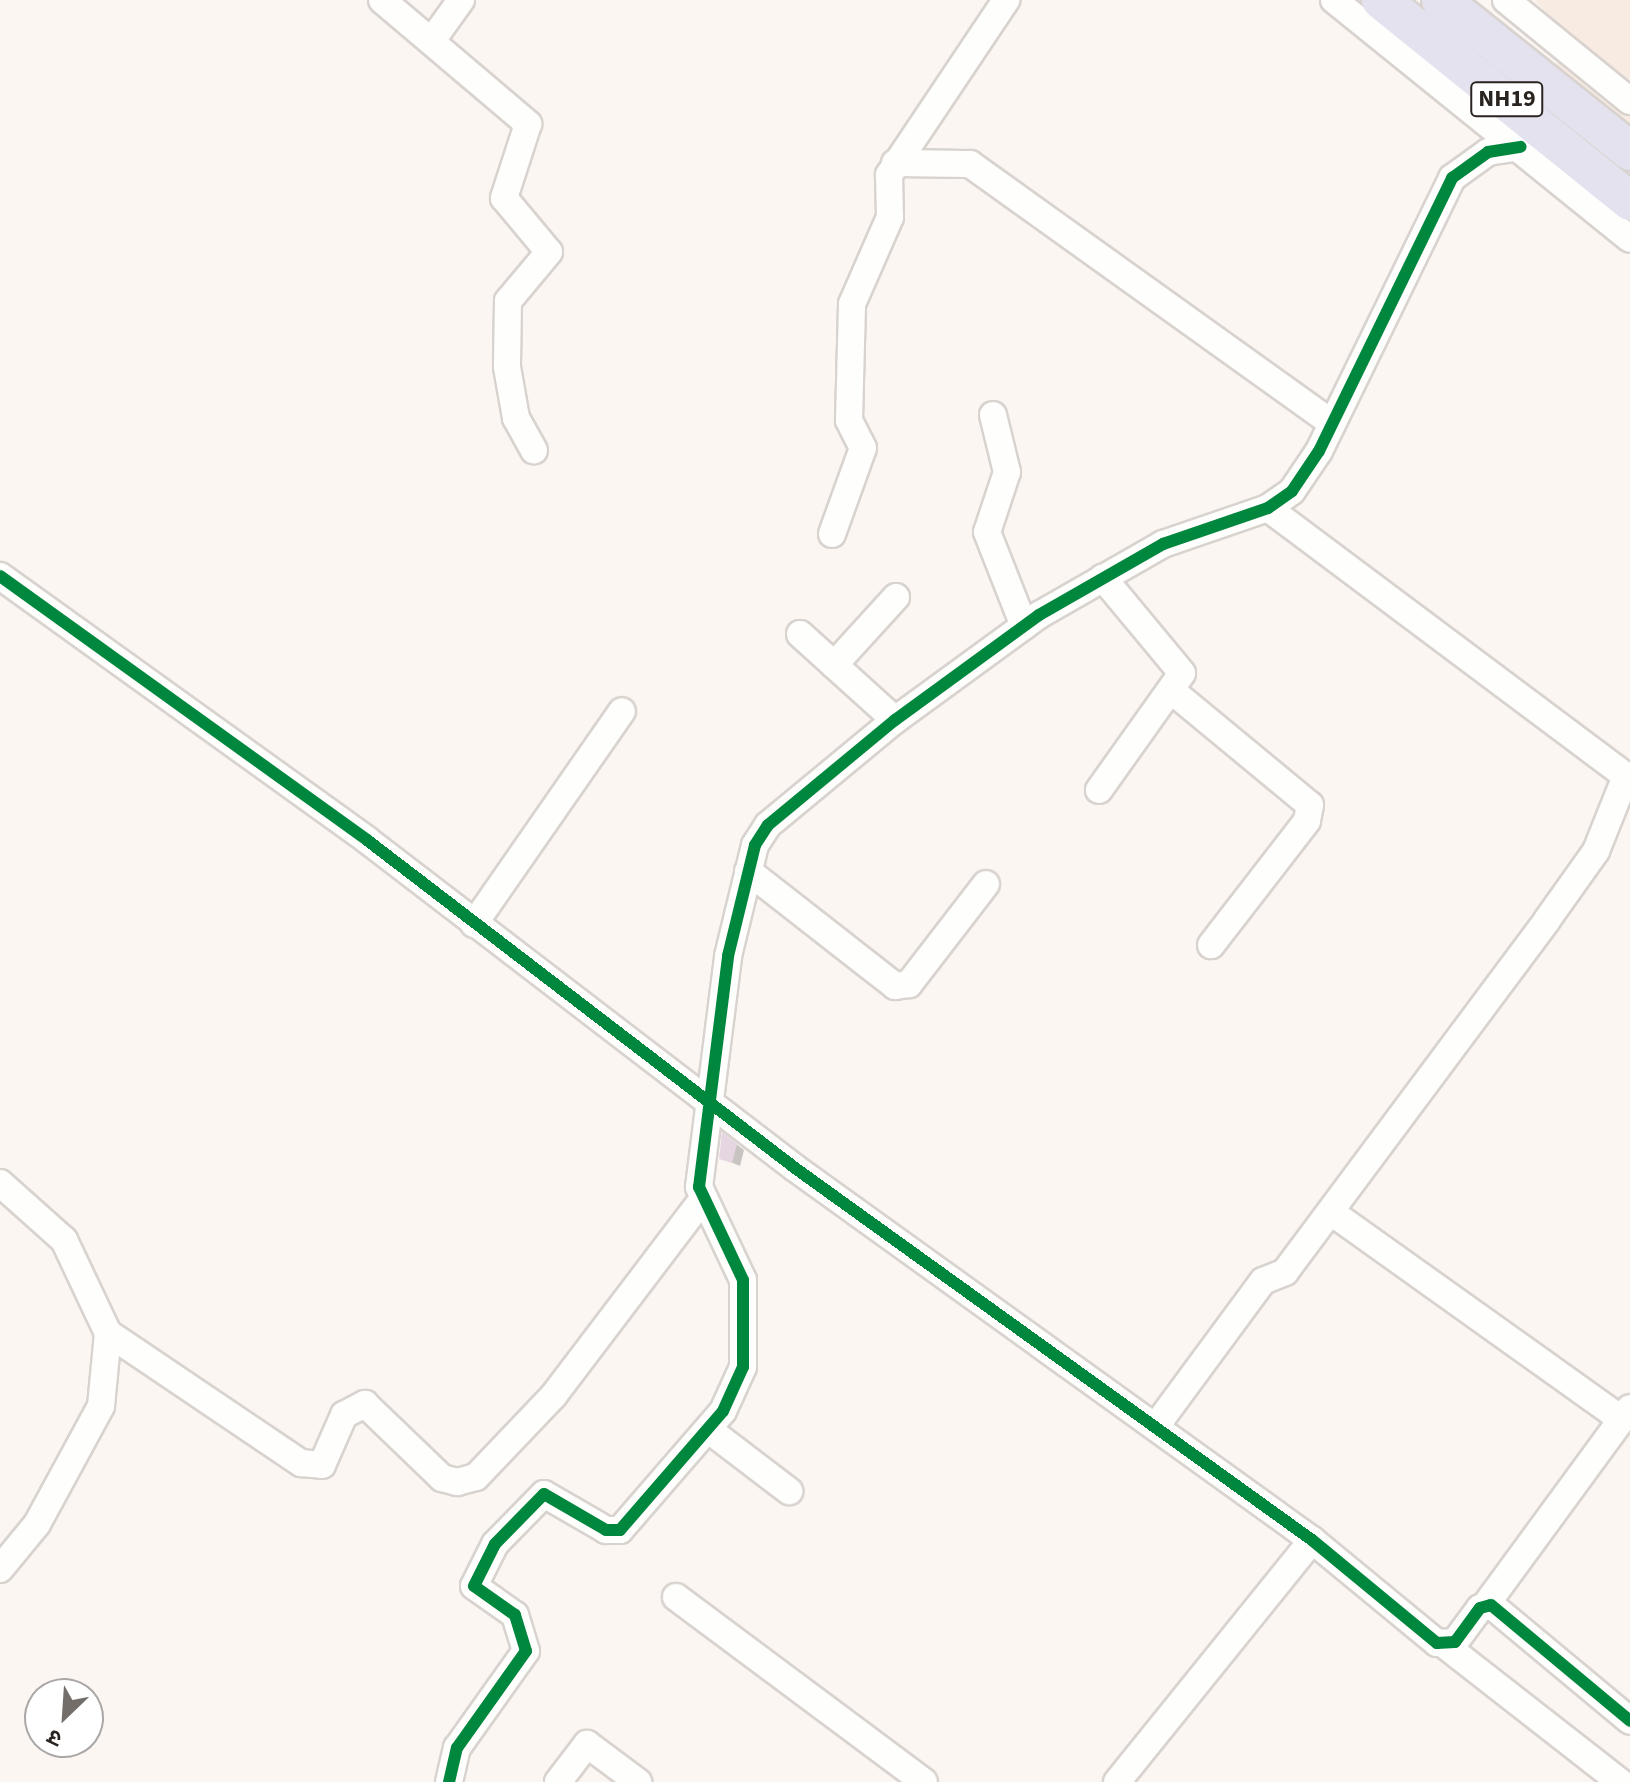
<!DOCTYPE html>
<html>
<head>
<meta charset="utf-8">
<style>
  body { margin:0 }
  #map { position:relative; width:1630px; height:1782px; overflow:hidden; background:#fbf6f2; font-family:"Source Sans 3","Noto Sans Devanagari",sans-serif }
  div>[style] { position:absolute }
  .built>* { inset:0; background:#f8ebe2 }
  .shadow>* { inset:0; background:#0003 }
  .building>* { inset:0; background:#e6d6e2 }
  .roads { filter:drop-shadow(2px 0 #d9d3cf) drop-shadow(-2px 0 #d9d3cf) drop-shadow(0 2px #d9d3cf) drop-shadow(0 -2px #d9d3cf) }
  .minor>* { height:26px; margin:-13px; padding:0 13px; transform-origin:13px; border-radius:13px; background:#fefefd }
  .highway>* { height:38px; margin:-19px; padding:0 19px; transform-origin:19px; border-radius:19px; background:#e5e2ef }
  .cycleway>* { height:12px; margin:-6px; padding:0 6px; transform-origin:6px; border-radius:6px; background:#00873e }
  span { translate:-50% -50%; white-space:nowrap; text-align:center; line-height:1.15; -webkit-text-stroke:7px #fff; paint-order:stroke }
  .shield-label span { padding:2px 6px; background:#fff; border:2px solid; border-radius:6px; -webkit-text-stroke-width:0 }
  .shield-label { font-size:24px; color:#2a2420; font-weight:700 }
  .north { position:absolute; left:24px; top:1678px; width:80px; height:80px; box-sizing:border-box; background:#fff; border:2px solid #aaa7a6; border-radius:50%; rotate:205deg; font-size:22px; font-weight:700; line-height:32px; text-align:center; color:#2a2420 }
  .north::after { content:''; display:block; margin:auto; width:28px; height:36px; background:#736e6a; clip-path:polygon(50% 0,100% 100%,50% 72%,0 100%) }
</style>
</head>
<body>
<div id="map">
  <div class="built">
    <div style="clip-path:polygon(1535px 0,1630px 0,1630px 136px,1554px 70px,1565px 35px)"></div>
  </div>
  <div class="shadow">
    <div style="clip-path:polygon(730px 1139px,744px 1150px,740px 1166px,721px 1158px)"></div>
  </div>
  <div class="building">
    <div style="clip-path:polygon(722px 1132px,737px 1144px,732px 1163px,719px 1159px)"></div>
  </div>
  <div class="roads">
    <div class="minor">
      <div style="left:382px;top:0;width:192px;rotate:40.3deg"></div>
      <div style="left:528px;top:124px;width:78px;rotate:108deg"></div>
      <div style="left:504px;top:198px;width:70px;rotate:50.2deg"></div>
      <div style="left:549px;top:252px;width:64px;rotate:129.9deg"></div>
      <div style="left:508px;top:301px;width:66px;rotate:90.9deg"></div>
      <div style="left:507px;top:367px;width:52px;rotate:80deg"></div>
      <div style="left:516px;top:418px;width:37px;rotate:61deg"></div>
      <div style="left:1334px;top:0;width:380px;rotate:38.9deg"></div>
      <div style="left:1506px;top:0;width:160px;rotate:39.2deg"></div>
      <div style="left:433px;top:39px;width:48px;rotate:-54.3deg"></div>
      <div style="left:895px;top:163px;width:75px;rotate:0.8deg"></div>
      <div style="left:970px;top:164px;width:443px;rotate:35.6deg"></div>
      <div style="left:993px;top:415px;width:59px;rotate:76.2deg"></div>
      <div style="left:1007px;top:472px;width:63px;rotate:108.4deg"></div>
      <div style="left:987px;top:532px;width:101px;rotate:68.5deg"></div>
      <div style="left:832px;top:534px;width:91px;rotate:-70.2deg"></div>
      <div style="left:863px;top:448px;width:31px;rotate:-117deg"></div>
      <div style="left:849px;top:420px;width:116px;rotate:-88.5deg"></div>
      <div style="left:852px;top:304px;width:95px;rotate:-66.4deg"></div>
      <div style="left:890px;top:217px;width:42px;rotate:-91.4deg"></div>
      <div style="left:889px;top:175px;width:211px;rotate:-56.2deg"></div>
      <div style="left:0;top:576px;width:452px;rotate:35.7deg"></div>
      <div style="left:367px;top:840px;width:539px;rotate:37.46deg"></div>
      <div style="left:795px;top:1168px;width:637px;rotate:35.74deg"></div>
      <div style="left:1312px;top:1540px;width:162px;rotate:39.5deg"></div>
      <div style="left:1437px;top:1643px;width:18px;rotate:-3deg"></div>
      <div style="left:1455px;top:1642px;width:42px;rotate:-53.7deg"></div>
      <div style="left:1480px;top:1608px;width:11px;rotate:-15deg"></div>
      <div style="left:1491px;top:1605px;width:181px;rotate:39.8deg"></div>
      <div style="left:800px;top:634px;width:128px;rotate:42.2deg"></div>
      <div style="left:834px;top:665px;width:92px;rotate:-47.6deg"></div>
      <div style="left:1172px;top:691px;width:179px;rotate:39.6deg"></div>
      <div style="left:1310px;top:805px;width:16px;rotate:101deg"></div>
      <div style="left:1307px;top:821px;width:157px;rotate:127.7deg"></div>
      <div style="left:1099px;top:790px;width:143px;rotate:-54.6deg"></div>
      <div style="left:1182px;top:673px;width:124px;rotate:-129.7deg"></div>
      <div style="left:748px;top:871px;width:187px;rotate:38deg"></div>
      <div style="left:895px;top:986px;width:14px;rotate:-8deg"></div>
      <div style="left:909px;top:984px;width:126px;rotate:-52.4deg"></div>
      <div style="left:474px;top:924px;width:259px;rotate:-55.2deg"></div>
      <div style="left:0;top:1183px;width:86px;rotate:41.7deg"></div>
      <div style="left:64px;top:1240px;width:103px;rotate:64.7deg"></div>
      <div style="left:108px;top:1333px;width:233px;rotate:34deg"></div>
      <div style="left:301px;top:1463px;width:21px;rotate:5deg"></div>
      <div style="left:322px;top:1465px;width:55px;rotate:-66.3deg"></div>
      <div style="left:344px;top:1415px;width:24px;rotate:-28deg"></div>
      <div style="left:365px;top:1404px;width:107px;rotate:43.9deg"></div>
      <div style="left:442px;top:1478px;width:16px;rotate:15deg"></div>
      <div style="left:457px;top:1482px;width:20px;rotate:-15deg"></div>
      <div style="left:476px;top:1477px;width:113px;rotate:-46.4deg"></div>
      <div style="left:554px;top:1395px;width:245px;rotate:-52.8deg"></div>
      <div style="left:1331px;top:1212px;width:356px;rotate:35.5deg"></div>
      <div style="left:1156px;top:1426px;width:180px;rotate:-53.6deg"></div>
      <div style="left:1263px;top:1281px;width:24px;rotate:-22deg"></div>
      <div style="left:1285px;top:1272px;width:439px;rotate:-53.3deg"></div>
      <div style="left:1547px;top:920px;width:85px;rotate:-54.6deg"></div>
      <div style="left:1596px;top:851px;width:81px;rotate:-68.2deg"></div>
      <div style="left:1626px;top:776px;width:447px;rotate:-143.2deg"></div>
      <div style="left:709px;top:1430px;width:101px;rotate:37.3deg"></div>
      <div style="left:0;top:1569px;width:58px;rotate:-50.6deg"></div>
      <div style="left:37px;top:1524px;width:134px;rotate:-61.5deg"></div>
      <div style="left:101px;top:1406px;width:73px;rotate:-84.5deg"></div>
      <div style="left:676px;top:1597px;width:309px;rotate:36.7deg"></div>
      <div style="left:1485px;top:1606px;width:245px;rotate:-53.8deg"></div>
      <div style="left:1446px;top:1646px;width:221px;rotate:38deg"></div>
      <div style="left:449px;top:1782px;width:35px;rotate:-77deg"></div>
      <div style="left:457px;top:1748px;width:119px;rotate:-54.6deg"></div>
      <div style="left:526px;top:1651px;width:38px;rotate:-107deg"></div>
      <div style="left:515px;top:1615px;width:50px;rotate:-144.7deg"></div>
      <div style="left:474px;top:1586px;width:47px;rotate:-63.4deg"></div>
      <div style="left:495px;top:1544px;width:70px;rotate:-45.6deg"></div>
      <div style="left:544px;top:1494px;width:72px;rotate:30.1deg"></div>
      <div style="left:606px;top:1530px;width:14px"></div>
      <div style="left:620px;top:1530px;width:157px;rotate:-49.1deg"></div>
      <div style="left:723px;top:1411px;width:48px;rotate:-65.6deg"></div>
      <div style="left:743px;top:1367px;width:87px;rotate:-90deg"></div>
      <div style="left:743px;top:1280px;width:103px;rotate:-115.3deg"></div>
      <div style="left:699px;top:1187px;width:233px;rotate:-82.8deg"></div>
      <div style="left:728px;top:956px;width:114px;rotate:-76.3deg"></div>
      <div style="left:755px;top:845px;width:24px;rotate:-57deg"></div>
      <div style="left:768px;top:825px;width:165px;rotate:-39.6deg"></div>
      <div style="left:895px;top:720px;width:178px;rotate:-36.1deg"></div>
      <div style="left:1039px;top:615px;width:143px;rotate:-29.8deg"></div>
      <div style="left:1163px;top:544px;width:111px;rotate:-18.9deg"></div>
      <div style="left:1268px;top:508px;width:29px;rotate:-35deg"></div>
      <div style="left:1292px;top:491px;width:48px;rotate:-56deg"></div>
      <div style="left:1319px;top:451px;width:304px;rotate:-64deg"></div>
      <div style="left:1452px;top:178px;width:44px;rotate:-35.8deg"></div>
      <div style="left:1488px;top:152px;width:33px;rotate:-9deg"></div>
      <div style="left:558px;top:1782px;width:48px;rotate:-52.7deg"></div>
      <div style="left:587px;top:1744px;width:64px;rotate:36.7deg"></div>
      <div style="left:1117px;top:1782px;width:311px;rotate:-51.1deg"></div>
    </div>
    <div class="highway">
      <div style="left:1381px;top:0;width:320px;rotate:38.9deg"></div>
      <div style="left:1441px;top:0;width:242px;rotate:38.6deg"></div>
    </div>
  </div>
  <div class="cycleway">
    <div style="left:0;top:576px;width:452px;rotate:35.7deg"></div>
    <div style="left:367px;top:840px;width:539px;rotate:37.46deg"></div>
    <div style="left:795px;top:1168px;width:637px;rotate:35.74deg"></div>
    <div style="left:1312px;top:1540px;width:162px;rotate:39.5deg"></div>
    <div style="left:1437px;top:1643px;width:18px;rotate:-3deg"></div>
    <div style="left:1455px;top:1642px;width:42px;rotate:-53.7deg"></div>
    <div style="left:1480px;top:1608px;width:11px;rotate:-15deg"></div>
    <div style="left:1491px;top:1605px;width:181px;rotate:39.8deg"></div>
    <div style="left:449px;top:1782px;width:35px;rotate:-77deg"></div>
    <div style="left:457px;top:1748px;width:119px;rotate:-54.6deg"></div>
    <div style="left:526px;top:1651px;width:38px;rotate:-107deg"></div>
    <div style="left:515px;top:1615px;width:50px;rotate:-144.7deg"></div>
    <div style="left:474px;top:1586px;width:47px;rotate:-63.4deg"></div>
    <div style="left:495px;top:1544px;width:70px;rotate:-45.6deg"></div>
    <div style="left:544px;top:1494px;width:72px;rotate:30.1deg"></div>
    <div style="left:606px;top:1530px;width:14px"></div>
    <div style="left:620px;top:1530px;width:157px;rotate:-49.1deg"></div>
    <div style="left:723px;top:1411px;width:48px;rotate:-65.6deg"></div>
    <div style="left:743px;top:1367px;width:87px;rotate:-90deg"></div>
    <div style="left:743px;top:1280px;width:103px;rotate:-115.3deg"></div>
    <div style="left:699px;top:1187px;width:233px;rotate:-82.8deg"></div>
    <div style="left:728px;top:956px;width:114px;rotate:-76.3deg"></div>
    <div style="left:755px;top:845px;width:24px;rotate:-57deg"></div>
    <div style="left:768px;top:825px;width:165px;rotate:-39.6deg"></div>
    <div style="left:895px;top:720px;width:178px;rotate:-36.1deg"></div>
    <div style="left:1039px;top:615px;width:143px;rotate:-29.8deg"></div>
    <div style="left:1163px;top:544px;width:111px;rotate:-18.9deg"></div>
    <div style="left:1268px;top:508px;width:29px;rotate:-35deg"></div>
    <div style="left:1292px;top:491px;width:48px;rotate:-56deg"></div>
    <div style="left:1319px;top:451px;width:304px;rotate:-64deg"></div>
    <div style="left:1452px;top:178px;width:44px;rotate:-35.8deg"></div>
    <div style="left:1488px;top:152px;width:33px;rotate:-9deg"></div>
  </div>
  <div class="shield-label">
    <span style="left:1507px;top:99px">NH19</span>
  </div>
  <div class="north">उ</div>
</div>
</body>
</html>
